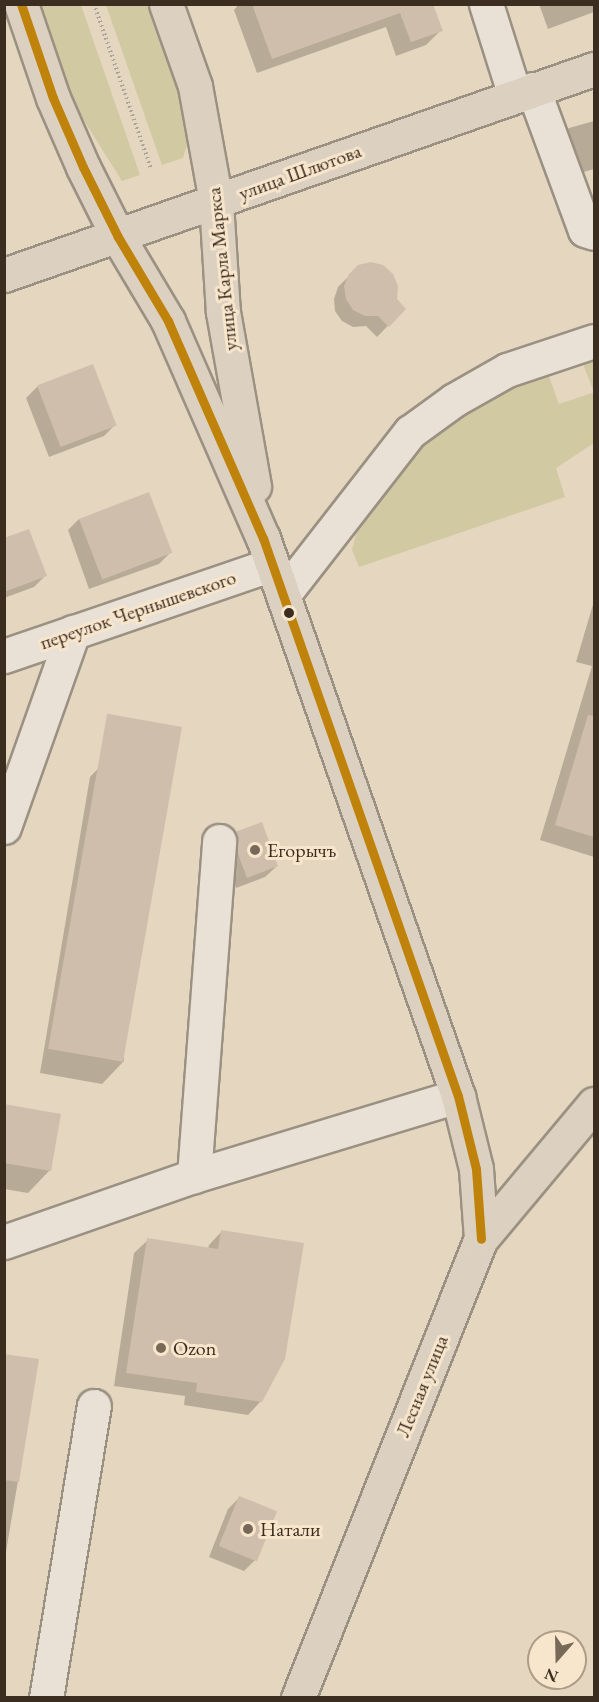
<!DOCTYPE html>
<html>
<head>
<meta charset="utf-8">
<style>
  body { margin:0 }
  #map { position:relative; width:599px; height:1702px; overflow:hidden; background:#e5d6bf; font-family:"EB Garamond",serif }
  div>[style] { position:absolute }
  .green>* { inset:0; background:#d1c9a1 }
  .shadow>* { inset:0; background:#0003 }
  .building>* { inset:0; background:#d0bead; transform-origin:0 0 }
  .path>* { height:4px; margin-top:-2px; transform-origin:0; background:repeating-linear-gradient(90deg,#aba49a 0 1.5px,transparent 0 4.5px) }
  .roads { filter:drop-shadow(2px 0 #9b9182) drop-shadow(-2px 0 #9b9182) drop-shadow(0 2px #9b9182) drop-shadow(0 -2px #9b9182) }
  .minor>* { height:33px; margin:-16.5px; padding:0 16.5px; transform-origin:16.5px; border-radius:16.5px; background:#e9e1d6 }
  .major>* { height:33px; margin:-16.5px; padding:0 16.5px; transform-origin:16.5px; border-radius:16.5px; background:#dcd1c1 }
  .bus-1>* { height:9px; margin:-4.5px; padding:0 4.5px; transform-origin:4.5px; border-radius:4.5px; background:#bf820a }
  .dots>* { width:16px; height:16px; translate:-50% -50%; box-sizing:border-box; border:3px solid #f8e6cc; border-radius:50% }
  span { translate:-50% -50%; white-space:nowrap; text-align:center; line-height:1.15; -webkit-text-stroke:6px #f8e6cc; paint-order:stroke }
  .street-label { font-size:20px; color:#3c2d21 }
  .poi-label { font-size:20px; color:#3c2d21 }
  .left { translate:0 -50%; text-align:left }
  .frame { position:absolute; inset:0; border:6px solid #3c2d21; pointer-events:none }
  .north { position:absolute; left:527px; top:1630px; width:60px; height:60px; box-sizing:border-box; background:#f8e6cc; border:2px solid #ad9c88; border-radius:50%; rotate:200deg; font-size:16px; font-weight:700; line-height:24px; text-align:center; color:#3c2d21 }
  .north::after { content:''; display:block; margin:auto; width:21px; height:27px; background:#776858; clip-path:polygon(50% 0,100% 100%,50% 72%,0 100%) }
</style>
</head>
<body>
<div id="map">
  <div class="green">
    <div style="clip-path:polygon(40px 5px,81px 5px,140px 175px,122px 181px,75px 106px)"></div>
    <div style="clip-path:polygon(106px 5px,147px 5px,188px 120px,188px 141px,183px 158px,162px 165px)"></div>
    <div style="clip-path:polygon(581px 359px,594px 362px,594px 390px,592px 387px)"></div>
    <div style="clip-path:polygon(547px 371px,559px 404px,592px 393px,594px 396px,594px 443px,556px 468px,565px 497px,359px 567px,352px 550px,356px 534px,414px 451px,435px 431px,498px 391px)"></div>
  </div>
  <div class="shadow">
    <div style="clip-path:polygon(239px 4px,432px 4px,441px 30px,426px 45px,396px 56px,386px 27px,257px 73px,234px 10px)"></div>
    <div style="clip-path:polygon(539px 4px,594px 4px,594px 12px,548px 29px)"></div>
    <div style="clip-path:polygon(594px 121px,594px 169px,570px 176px,558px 140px,569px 128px)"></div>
    <div style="clip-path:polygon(350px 275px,395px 299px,404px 309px,377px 337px,366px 326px,353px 327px,342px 321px,335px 311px,334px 299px,338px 287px)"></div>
    <div style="clip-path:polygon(92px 366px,115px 425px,104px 436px,49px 457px,26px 398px,37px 387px)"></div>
    <div style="clip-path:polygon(79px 519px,170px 553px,159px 564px,89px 589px,68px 530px)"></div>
    <div style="clip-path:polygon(4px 539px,45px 576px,34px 587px,4px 598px)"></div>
    <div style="clip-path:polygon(594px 601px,594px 857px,540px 840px,592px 666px,576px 662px)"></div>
    <div style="clip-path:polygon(112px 754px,124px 1061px,102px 1084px,40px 1073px,90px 777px)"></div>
    <div style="clip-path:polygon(236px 834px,277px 866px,265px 877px,236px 888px,226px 863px,225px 845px)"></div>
    <div style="clip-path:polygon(4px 1105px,50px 1170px,28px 1193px,4px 1189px)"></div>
    <div style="clip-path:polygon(222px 1231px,261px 1401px,248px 1415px,184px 1405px,185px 1396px,114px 1386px,134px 1253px,148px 1240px,208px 1249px,209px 1245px)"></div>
    <div style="clip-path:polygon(4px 1355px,38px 1361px,4px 1564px)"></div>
    <div style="clip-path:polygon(240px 1497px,255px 1560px,244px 1571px,209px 1557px,228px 1509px)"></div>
  </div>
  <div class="building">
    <div style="clip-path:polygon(252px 4px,433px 4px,443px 31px,411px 42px,400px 13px,272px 59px)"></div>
    <div style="clip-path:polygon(371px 262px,383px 265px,393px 274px,398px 286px,397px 299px,406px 309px,389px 327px,378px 316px,365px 316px,353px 310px,346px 299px,344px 286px,349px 274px,358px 265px)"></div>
    <div style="left:93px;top:364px;width:66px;height:60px;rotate:69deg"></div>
    <div style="left:149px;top:492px;width:65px;height:75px;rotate:69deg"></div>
    <div style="clip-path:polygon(29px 529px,47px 576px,4px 592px,4px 538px)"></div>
    <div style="clip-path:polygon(588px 715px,594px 716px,594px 837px,555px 825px)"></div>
    <div style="left:182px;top:727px;width:340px;height:76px;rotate:100deg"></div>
    <div style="clip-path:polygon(262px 822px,278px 866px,247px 878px,237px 851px,235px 832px)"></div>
    <div style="clip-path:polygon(4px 1104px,61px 1114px,51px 1171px,4px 1163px)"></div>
    <div style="clip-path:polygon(221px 1230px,304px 1243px,285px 1359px,262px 1402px,196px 1392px,197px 1383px,126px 1373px,147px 1238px,218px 1249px)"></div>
    <div style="clip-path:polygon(4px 1354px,39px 1359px,19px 1482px,4px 1480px)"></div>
    <div style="left:239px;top:1496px;width:41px;height:54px;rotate:22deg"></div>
  </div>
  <div class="path">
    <div style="left:94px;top:4px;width:175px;rotate:70.9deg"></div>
  </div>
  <div class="roads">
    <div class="minor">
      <div style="left:486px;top:4px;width:96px;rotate:72.5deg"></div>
      <div style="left:533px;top:89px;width:150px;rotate:69.8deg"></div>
      <div style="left:585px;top:230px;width:9px;rotate:18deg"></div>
      <div style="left:283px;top:595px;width:207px;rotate:-52.1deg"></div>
      <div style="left:410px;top:432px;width:54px;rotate:-36deg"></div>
      <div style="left:454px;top:400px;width:61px;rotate:-29.5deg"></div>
      <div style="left:507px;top:370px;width:92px;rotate:-18.4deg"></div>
      <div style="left:4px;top:656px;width:283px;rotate:-18.9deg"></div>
      <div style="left:4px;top:827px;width:207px;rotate:-70.5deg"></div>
      <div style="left:194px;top:1176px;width:336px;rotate:-85.7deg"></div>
      <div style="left:4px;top:1242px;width:201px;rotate:-19.2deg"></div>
      <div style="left:194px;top:1176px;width:276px;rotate:-16.9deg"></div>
      <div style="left:46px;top:1698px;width:296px;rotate:-80.7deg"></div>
    </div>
    <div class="major">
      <div style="left:21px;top:4px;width:99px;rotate:71.2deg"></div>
      <div style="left:53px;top:98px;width:75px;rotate:66.5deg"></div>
      <div style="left:83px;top:167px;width:78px;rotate:63.4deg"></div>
      <div style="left:118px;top:237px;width:98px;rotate:59.2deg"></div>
      <div style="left:168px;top:321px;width:237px;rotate:66.4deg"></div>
      <div style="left:263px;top:538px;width:591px;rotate:70.74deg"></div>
      <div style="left:458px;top:1096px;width:75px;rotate:76.1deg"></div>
      <div style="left:476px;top:1169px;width:70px;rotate:85.9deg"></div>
      <div style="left:166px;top:4px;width:87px;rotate:70.5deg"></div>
      <div style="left:195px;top:86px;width:118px;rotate:79.7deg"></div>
      <div style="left:216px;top:202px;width:110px;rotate:86.4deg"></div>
      <div style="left:223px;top:312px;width:177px;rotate:79.9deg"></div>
      <div style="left:4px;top:275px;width:625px;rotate:-19.25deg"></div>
      <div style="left:298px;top:1698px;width:494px;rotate:-68.3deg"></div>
      <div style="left:481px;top:1239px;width:176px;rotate:-50.1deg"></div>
    </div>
  </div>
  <div class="bus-1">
    <div style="left:21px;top:4px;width:99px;rotate:71.2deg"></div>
    <div style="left:53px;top:98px;width:75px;rotate:66.5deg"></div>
    <div style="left:83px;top:167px;width:78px;rotate:63.4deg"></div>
    <div style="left:118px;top:237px;width:98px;rotate:59.2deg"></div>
    <div style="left:168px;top:321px;width:237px;rotate:66.4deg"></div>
    <div style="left:263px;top:538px;width:591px;rotate:70.74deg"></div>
    <div style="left:458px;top:1096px;width:75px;rotate:76.1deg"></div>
    <div style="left:476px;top:1169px;width:70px;rotate:85.9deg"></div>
  </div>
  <div class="dots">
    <div style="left:289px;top:613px;background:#3c2d21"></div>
    <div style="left:255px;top:850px;background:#776858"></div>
    <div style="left:161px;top:1348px;background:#776858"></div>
    <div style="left:248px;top:1529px;background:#776858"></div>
  </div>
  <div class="street-label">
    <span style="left:300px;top:172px;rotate:-20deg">улица Шлютова</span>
    <span style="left:222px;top:269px;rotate:-96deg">улица Карла Маркса</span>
    <span style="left:138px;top:610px;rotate:-19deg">переулок Чернышевского</span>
    <span style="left:422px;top:1386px;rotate:-68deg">Лесная улица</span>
  </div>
  <div class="poi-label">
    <span class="left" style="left:267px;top:850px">Егорычъ</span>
    <span class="left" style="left:173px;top:1348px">Ozon</span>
    <span class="left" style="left:260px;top:1529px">Натали</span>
  </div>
  <div class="frame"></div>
  <div class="north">N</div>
</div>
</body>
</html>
